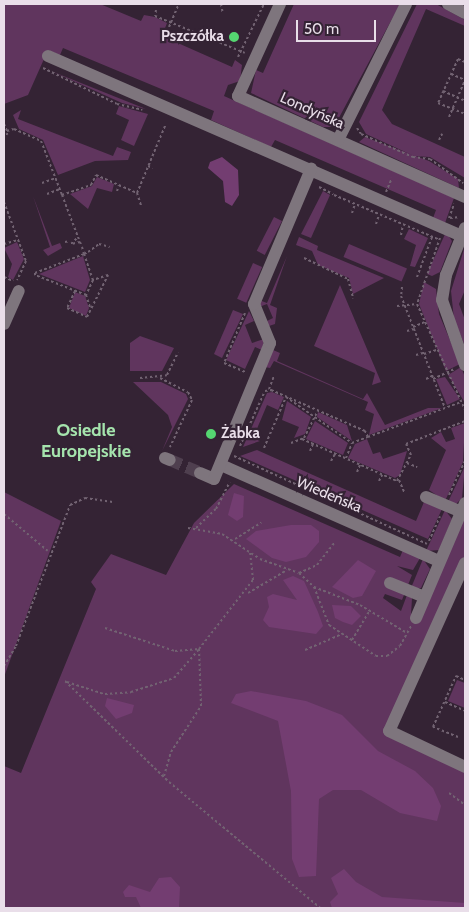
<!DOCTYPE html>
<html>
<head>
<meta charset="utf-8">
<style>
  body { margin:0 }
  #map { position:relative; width:469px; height:912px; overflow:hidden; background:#342334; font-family:Cabin,sans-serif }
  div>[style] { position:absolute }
  .green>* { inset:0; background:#60355e; transform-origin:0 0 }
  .forest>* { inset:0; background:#733d71 }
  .minor-tunnel>* { height:12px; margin-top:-6px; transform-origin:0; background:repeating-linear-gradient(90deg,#4f3f4f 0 12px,transparent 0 18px) }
  .path>* { height:2px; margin-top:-1px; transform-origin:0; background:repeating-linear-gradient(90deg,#726372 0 2.5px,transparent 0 5px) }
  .minor>* { height:12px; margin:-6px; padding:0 6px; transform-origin:6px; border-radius:6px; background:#7e757d }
  .dots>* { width:14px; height:14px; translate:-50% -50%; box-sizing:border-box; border:2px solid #342334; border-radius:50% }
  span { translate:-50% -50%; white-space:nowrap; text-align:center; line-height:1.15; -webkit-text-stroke:4.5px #342334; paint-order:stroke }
  .poi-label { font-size:15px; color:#e9dee9; font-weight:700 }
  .right { translate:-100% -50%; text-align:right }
  .left { translate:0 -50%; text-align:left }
  .street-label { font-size:15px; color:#e9dee9 }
  .quarter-label { font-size:18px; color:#a5e4ad; font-weight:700 }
  .frame { position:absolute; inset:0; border:5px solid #e9dee9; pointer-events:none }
  .scale { position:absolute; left:296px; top:20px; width:80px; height:22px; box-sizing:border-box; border:2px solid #e9dee9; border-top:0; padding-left:6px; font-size:15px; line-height:18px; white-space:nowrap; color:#e9dee9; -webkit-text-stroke:4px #342334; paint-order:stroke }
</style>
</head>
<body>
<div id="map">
  <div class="green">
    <div style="clip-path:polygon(4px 4px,100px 4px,141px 21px,144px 15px,155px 17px,167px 23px,162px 36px,232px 67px,235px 60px,242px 65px,240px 81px,228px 85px,224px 96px,454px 198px,445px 223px,433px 218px,436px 210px,275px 140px,271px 147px,211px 120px,214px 111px,63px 48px,60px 55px,48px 50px,28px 95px,4px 104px)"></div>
    <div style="clip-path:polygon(294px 4px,400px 4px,334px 127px,323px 127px,251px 93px,256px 70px,263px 73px)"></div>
    <div style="clip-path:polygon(417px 4px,436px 4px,465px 20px,465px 26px,426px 9px,382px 110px,392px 124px,465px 157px,465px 178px,430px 157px,414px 156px,366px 134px,359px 122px)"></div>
    <div style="clip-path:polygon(51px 71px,146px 109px,122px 103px)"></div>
    <div style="clip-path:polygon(119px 106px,148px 114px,134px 146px,121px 140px,129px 120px,116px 114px)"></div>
    <div style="clip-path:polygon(21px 110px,18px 119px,113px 156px,117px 147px,131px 152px,128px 160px,95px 161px,58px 175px,43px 140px,19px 129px,13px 115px)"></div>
    <div style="clip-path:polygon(365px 137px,429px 161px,458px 179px,459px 188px,359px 142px)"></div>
    <div style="clip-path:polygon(97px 177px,114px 184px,112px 192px,97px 188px,88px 209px,70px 194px,92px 186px)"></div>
    <div style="clip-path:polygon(323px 191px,330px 195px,311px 238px,301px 234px)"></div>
    <div style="clip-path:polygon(33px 196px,52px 246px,60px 243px,62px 248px,48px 256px,43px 250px,50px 247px)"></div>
    <div style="left:274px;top:217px;width:9px;height:38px;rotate:27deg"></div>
    <div style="clip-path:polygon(409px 229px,428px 238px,415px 267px,410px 266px,416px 245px,404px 239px)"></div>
    <div style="clip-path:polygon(446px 232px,452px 241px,440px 272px,432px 276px,427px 274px)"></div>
    <div style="clip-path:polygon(299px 237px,318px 246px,317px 250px,384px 278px,353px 294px,349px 278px,318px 265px,312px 251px,296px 245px)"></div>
    <div style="clip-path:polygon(17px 242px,24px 259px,13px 280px,8px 277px,12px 264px,4px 248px)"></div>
    <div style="left:349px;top:244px;width:63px;height:14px;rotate:23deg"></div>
    <div style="clip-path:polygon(465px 246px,465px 290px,459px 304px,465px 320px,465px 346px,454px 319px,451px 291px)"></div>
    <div style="clip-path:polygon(83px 256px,90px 280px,85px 292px,39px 274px)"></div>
    <div style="clip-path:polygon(287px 256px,270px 305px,277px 308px,275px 324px,269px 326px,265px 322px,273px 318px,267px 304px,259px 307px,259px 300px,267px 303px)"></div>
    <div style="left:253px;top:263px;width:10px;height:39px;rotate:24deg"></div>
    <div style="clip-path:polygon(424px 282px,436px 289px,439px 314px,460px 364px,446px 371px,419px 304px)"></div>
    <div style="clip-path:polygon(340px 285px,381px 382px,372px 385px,375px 373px,314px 346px)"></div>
    <div style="clip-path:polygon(75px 292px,85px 296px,89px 308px,86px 316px,69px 308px)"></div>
    <div style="clip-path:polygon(233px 310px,243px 314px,222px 358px,214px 354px)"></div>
    <div style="clip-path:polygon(249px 311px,254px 321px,245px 325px,252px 343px,264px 339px,262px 350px,255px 347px,245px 369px,226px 360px)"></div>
    <div style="clip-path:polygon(140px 336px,174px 348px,162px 371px,130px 371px,130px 343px)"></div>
    <div style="clip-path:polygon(273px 350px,280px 353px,277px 361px,363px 399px,367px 393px,385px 425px,428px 408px,442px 408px,369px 435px,374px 414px,365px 410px,368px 402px,274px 361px,270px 368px,265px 367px)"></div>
    <div style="clip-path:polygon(461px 367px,465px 377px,465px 403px,448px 375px)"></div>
    <div style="clip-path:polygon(445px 377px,460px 399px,447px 405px,436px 379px)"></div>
    <div style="clip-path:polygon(133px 382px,161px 382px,186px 394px,188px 399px,162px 451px,172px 427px,168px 415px)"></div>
    <div style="clip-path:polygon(272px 392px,284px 397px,278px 410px,267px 405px,253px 438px,260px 441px,243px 447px,267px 393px)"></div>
    <div style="clip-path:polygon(287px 401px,311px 417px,305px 434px,294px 438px,299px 427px,282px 420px)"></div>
    <div style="clip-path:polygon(318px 412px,347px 425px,352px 441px,317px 417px)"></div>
    <div style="clip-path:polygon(315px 421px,348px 443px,343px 455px,306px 439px)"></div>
    <div style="clip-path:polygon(465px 423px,463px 462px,445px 501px,429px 490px,446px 450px,431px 438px,441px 432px,446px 442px,455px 439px,451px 428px)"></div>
    <div style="clip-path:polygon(367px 439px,373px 454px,380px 452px,383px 459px,407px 451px,400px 475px,395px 478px,348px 458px,355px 444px)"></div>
    <div style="clip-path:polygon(257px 450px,416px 521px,424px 502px,442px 509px,428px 539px,240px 456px)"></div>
    <div style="clip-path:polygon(465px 466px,462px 498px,456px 504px,448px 502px)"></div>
    <div style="clip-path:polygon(234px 484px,400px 557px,403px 550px,420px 558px,413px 570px,397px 566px,412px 575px,402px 600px,385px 594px,383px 598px,401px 611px,407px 595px,412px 598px,411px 615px,465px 518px,465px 555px,385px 735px,465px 772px,465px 908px,4px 908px,4px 766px,21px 773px,96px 589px,91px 582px,111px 554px,166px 575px,194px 523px)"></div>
    <div style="clip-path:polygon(4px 492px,61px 521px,4px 677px)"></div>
    <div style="clip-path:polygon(445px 510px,452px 519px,439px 550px,426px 551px)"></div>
    <div style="clip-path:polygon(423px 559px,430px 569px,421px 588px,411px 588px)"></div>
    <div style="clip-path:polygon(457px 680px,465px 683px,465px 708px,448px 701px)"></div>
  </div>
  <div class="forest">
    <div style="clip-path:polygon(222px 157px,238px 170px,239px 195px,232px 206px,225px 202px,223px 181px,208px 168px,210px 162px)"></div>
    <div style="clip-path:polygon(234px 493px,244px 496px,243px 517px,237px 521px,228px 515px)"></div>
    <div style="clip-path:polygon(291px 525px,311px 525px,319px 531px,319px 542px,306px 557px,286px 562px,272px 558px,246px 539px,256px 531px)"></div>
    <div style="clip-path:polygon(358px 560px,376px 571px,362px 596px,353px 598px,332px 587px)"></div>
    <div style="clip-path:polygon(293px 576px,304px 581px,318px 612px,323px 626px,316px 634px,269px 627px,263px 620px,269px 607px,267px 597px,273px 594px,297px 600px,283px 580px)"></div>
    <div style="clip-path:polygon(332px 605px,351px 606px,361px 616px,352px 625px,343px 622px,335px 618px)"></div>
    <div style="clip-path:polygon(251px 691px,306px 701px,342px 715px,378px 751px,415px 771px,433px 788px,441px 806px,437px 821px,400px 813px,361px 790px,333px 790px,319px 799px,316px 876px,299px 877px,292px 859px,291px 791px,278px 721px,231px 703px,236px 694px)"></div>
    <div style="clip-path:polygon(107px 698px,134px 705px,132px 713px,116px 719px,105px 706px)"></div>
    <div style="clip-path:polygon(344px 869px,356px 882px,382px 897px,465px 903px,465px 908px,332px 908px,330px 902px,338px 894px,331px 878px)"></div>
    <div style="clip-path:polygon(171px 877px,180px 887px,179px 908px,141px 908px,136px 897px,125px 897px,123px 892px,129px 885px,150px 892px,159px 878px)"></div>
  </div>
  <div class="minor-tunnel">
    <div style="left:170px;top:460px;width:33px;rotate:23deg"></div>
  </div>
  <div class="path">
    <div style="left:221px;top:4px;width:10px;rotate:79deg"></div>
    <div style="left:156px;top:10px;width:6px;rotate:99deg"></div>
    <div style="left:155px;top:16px;width:97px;rotate:22.3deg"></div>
    <div style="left:169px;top:27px;width:25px;rotate:-67deg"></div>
    <div style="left:238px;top:57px;width:59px;rotate:-63.9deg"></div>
    <div style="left:465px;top:62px;width:8px;rotate:-157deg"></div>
    <div style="left:458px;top:59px;width:48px;rotate:114.4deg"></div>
    <div style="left:438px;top:103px;width:29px;rotate:22deg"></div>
    <div style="left:43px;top:68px;width:82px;rotate:25.9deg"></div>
    <div style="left:117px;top:104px;width:26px;rotate:13deg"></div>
    <div style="left:451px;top:74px;width:15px;rotate:23deg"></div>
    <div style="left:443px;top:91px;width:24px;rotate:24deg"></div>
    <div style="left:449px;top:117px;width:40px;rotate:-66.6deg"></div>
    <div style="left:4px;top:124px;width:10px;rotate:66deg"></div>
    <div style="left:8px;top:133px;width:6px;rotate:135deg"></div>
    <div style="left:357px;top:128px;width:7px;rotate:56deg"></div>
    <div style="left:361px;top:134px;width:57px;rotate:23.9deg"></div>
    <div style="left:413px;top:157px;width:17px;rotate:7deg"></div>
    <div style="left:430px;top:159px;width:41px;rotate:36deg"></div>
    <div style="left:7px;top:131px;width:7px;rotate:-16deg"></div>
    <div style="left:14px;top:129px;width:30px;rotate:24deg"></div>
    <div style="left:41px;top:141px;width:58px;rotate:68.7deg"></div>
    <div style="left:62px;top:195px;width:45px;rotate:69.1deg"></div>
    <div style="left:78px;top:237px;width:5px;rotate:68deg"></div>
    <div style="left:80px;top:242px;width:9px;rotate:167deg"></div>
    <div style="left:71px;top:244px;width:10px;rotate:-45deg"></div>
    <div style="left:439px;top:140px;width:7px;rotate:-63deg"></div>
    <div style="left:148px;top:166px;width:5px;rotate:22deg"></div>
    <div style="left:42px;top:183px;width:15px;rotate:-20deg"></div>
    <div style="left:319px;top:187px;width:16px;rotate:27deg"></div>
    <div style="left:117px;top:191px;width:6px;rotate:-72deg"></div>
    <div style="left:386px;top:192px;width:15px;rotate:-67deg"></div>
    <div style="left:137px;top:193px;width:13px;rotate:72deg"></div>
    <div style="left:47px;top:194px;width:14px;rotate:-21deg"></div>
    <div style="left:62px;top:195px;width:31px;rotate:-19deg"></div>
    <div style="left:91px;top:185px;width:11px;rotate:-63deg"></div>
    <div style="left:96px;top:175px;width:45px;rotate:23.7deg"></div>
    <div style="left:137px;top:193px;width:73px;rotate:-67.3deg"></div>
    <div style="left:334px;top:195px;width:115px;rotate:23deg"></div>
    <div style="left:4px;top:202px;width:63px;rotate:69.6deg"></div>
    <div style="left:26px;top:261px;width:21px;rotate:115deg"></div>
    <div style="left:352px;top:213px;width:9px;rotate:-72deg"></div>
    <div style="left:449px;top:218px;width:15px;rotate:-70deg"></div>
    <div style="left:450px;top:218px;width:10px;rotate:-6deg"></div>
    <div style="left:376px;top:224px;width:9px;rotate:-72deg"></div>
    <div style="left:401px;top:235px;width:10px;rotate:-79deg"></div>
    <div style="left:440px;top:238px;width:70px;rotate:109.2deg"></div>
    <div style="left:417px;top:304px;width:116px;rotate:65.6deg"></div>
    <div style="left:65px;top:242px;width:5px;rotate:-11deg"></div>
    <div style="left:80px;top:242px;width:5px;rotate:68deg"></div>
    <div style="left:82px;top:247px;width:7px;rotate:74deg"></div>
    <div style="left:84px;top:254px;width:28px;rotate:71deg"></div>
    <div style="left:93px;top:280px;width:17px;rotate:115deg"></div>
    <div style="left:86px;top:295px;width:55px;rotate:-158.6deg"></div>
    <div style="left:35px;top:275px;width:2px;rotate:-90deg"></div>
    <div style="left:35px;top:273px;width:53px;rotate:-21.2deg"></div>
    <div style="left:84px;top:254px;width:4px;rotate:-27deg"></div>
    <div style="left:88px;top:252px;width:14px;rotate:-36deg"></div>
    <div style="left:99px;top:244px;width:11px;rotate:15deg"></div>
    <div style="left:4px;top:244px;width:15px;rotate:-16deg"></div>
    <div style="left:304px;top:258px;width:49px;rotate:25.5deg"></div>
    <div style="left:348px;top:279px;width:20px;rotate:75deg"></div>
    <div style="left:4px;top:277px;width:10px;rotate:24deg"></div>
    <div style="left:417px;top:277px;width:43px;rotate:-69.4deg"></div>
    <div style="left:402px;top:287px;width:9px;rotate:96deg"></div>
    <div style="left:401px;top:296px;width:120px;rotate:68.6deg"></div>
    <div style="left:75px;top:291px;width:19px;rotate:115deg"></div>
    <div style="left:67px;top:308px;width:22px;rotate:24deg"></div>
    <div style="left:87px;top:317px;width:47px;rotate:-63.4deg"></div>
    <div style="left:108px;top:275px;width:16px;rotate:162deg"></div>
    <div style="left:86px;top:295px;width:13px;rotate:72deg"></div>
    <div style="left:397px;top:306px;width:20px;rotate:-6deg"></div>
    <div style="left:245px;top:313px;width:54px;rotate:112.8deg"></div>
    <div style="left:224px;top:363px;width:23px;rotate:23deg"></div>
    <div style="left:413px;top:327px;width:13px;rotate:-23deg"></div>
    <div style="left:407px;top:331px;width:7px;rotate:-16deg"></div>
    <div style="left:424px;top:354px;width:13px;rotate:-18deg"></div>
    <div style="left:416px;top:355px;width:7px;rotate:-16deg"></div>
    <div style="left:140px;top:378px;width:27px;rotate:-6deg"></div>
    <div style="left:167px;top:375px;width:25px;rotate:-64deg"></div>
    <div style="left:160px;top:378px;width:31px;rotate:27deg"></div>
    <div style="left:188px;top:392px;width:9px;rotate:63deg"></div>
    <div style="left:192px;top:400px;width:52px;rotate:115.1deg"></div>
    <div style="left:426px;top:379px;width:7px;rotate:-27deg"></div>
    <div style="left:433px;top:379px;width:23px;rotate:-25deg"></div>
    <div style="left:368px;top:437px;width:99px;rotate:-20.6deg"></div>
    <div style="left:302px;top:439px;width:104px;rotate:23.9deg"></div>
    <div style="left:397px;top:481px;width:30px;rotate:-62deg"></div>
    <div style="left:411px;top:455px;width:12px;rotate:-114deg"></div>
    <div style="left:406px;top:444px;width:63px;rotate:-21.3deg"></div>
    <div style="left:291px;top:443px;width:14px;rotate:-21deg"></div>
    <div style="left:304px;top:438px;width:31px;rotate:-63deg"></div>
    <div style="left:240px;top:446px;width:60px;rotate:-65.6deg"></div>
    <div style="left:265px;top:391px;width:7px;rotate:-8deg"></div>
    <div style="left:465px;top:447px;width:2px;rotate:90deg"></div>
    <div style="left:264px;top:448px;width:56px;rotate:-66.7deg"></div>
    <div style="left:286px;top:397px;width:80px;rotate:34.9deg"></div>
    <div style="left:352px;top:443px;width:17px;rotate:-21deg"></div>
    <div style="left:368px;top:437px;width:7px;rotate:-117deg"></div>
    <div style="left:365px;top:431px;width:105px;rotate:-156.4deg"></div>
    <div style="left:269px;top:389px;width:14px;rotate:-69deg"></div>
    <div style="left:310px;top:451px;width:8px;rotate:-67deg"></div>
    <div style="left:234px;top:456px;width:212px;rotate:24.5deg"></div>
    <div style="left:346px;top:458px;width:16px;rotate:-68deg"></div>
    <div style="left:331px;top:461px;width:8px;rotate:-60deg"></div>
    <div style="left:407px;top:463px;width:11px;rotate:22deg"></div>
    <div style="left:357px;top:472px;width:8px;rotate:-67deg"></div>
    <div style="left:399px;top:480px;width:13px;rotate:67deg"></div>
    <div style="left:379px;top:481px;width:7px;rotate:-63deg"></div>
    <div style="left:449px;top:495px;width:38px;rotate:-65deg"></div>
    <div style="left:4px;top:514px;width:57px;rotate:40.1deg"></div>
    <div style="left:188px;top:528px;width:35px;rotate:10deg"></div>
    <div style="left:222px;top:534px;width:45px;rotate:33.3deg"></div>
    <div style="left:260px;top:559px;width:41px;rotate:19.7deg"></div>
    <div style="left:299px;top:573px;width:21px;rotate:43deg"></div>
    <div style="left:314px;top:587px;width:41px;rotate:68.5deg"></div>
    <div style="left:329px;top:625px;width:56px;rotate:33.4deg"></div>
    <div style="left:376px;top:656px;width:11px"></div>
    <div style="left:387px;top:656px;width:16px;rotate:-38deg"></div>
    <div style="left:400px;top:646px;width:23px;rotate:-61deg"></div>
    <div style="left:196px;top:528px;width:28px;rotate:-44deg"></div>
    <div style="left:216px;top:509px;width:30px;rotate:-63deg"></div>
    <div style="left:235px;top:539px;width:31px;rotate:-32deg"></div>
    <div style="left:429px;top:541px;width:27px;rotate:-66deg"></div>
    <div style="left:299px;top:573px;width:20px;rotate:-24deg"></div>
    <div style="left:317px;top:565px;width:29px;rotate:-52deg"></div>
    <div style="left:314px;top:587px;width:49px;rotate:21.4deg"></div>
    <div style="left:360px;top:605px;width:55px;rotate:30.8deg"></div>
    <div style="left:248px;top:593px;width:45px;rotate:-30.5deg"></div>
    <div style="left:105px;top:628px;width:74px;rotate:18.2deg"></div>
    <div style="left:175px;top:651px;width:24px;rotate:-5deg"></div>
    <div style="left:352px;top:640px;width:35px;rotate:-59deg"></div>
    <div style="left:305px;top:650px;width:40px;rotate:-23.4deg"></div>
    <div style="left:4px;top:666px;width:23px;rotate:-59deg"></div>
    <div style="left:16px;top:646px;width:151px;rotate:-69deg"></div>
    <div style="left:70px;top:505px;width:17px;rotate:-25deg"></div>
    <div style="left:85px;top:498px;width:28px;rotate:8deg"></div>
    <div style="left:65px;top:681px;width:145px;rotate:44.2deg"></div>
    <div style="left:169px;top:782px;width:197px;rotate:39.8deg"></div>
    <div style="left:67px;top:682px;width:40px;rotate:18deg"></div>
    <div style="left:105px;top:694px;width:26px;rotate:-4deg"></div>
    <div style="left:131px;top:692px;width:45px;rotate:-18deg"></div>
    <div style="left:174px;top:678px;width:38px;rotate:-49deg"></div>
    <div style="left:445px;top:702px;width:22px;rotate:24deg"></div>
    <div style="left:458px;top:737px;width:27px;rotate:-158deg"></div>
    <div style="left:433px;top:727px;width:56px;rotate:-65.7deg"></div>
    <div style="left:456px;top:676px;width:10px;rotate:24deg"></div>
    <div style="left:164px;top:776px;width:25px;rotate:-74deg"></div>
    <div style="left:171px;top:752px;width:55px;rotate:-56.9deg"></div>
    <div style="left:201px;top:706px;width:57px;rotate:-92deg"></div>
    <div style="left:199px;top:649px;width:88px;rotate:-52deg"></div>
    <div style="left:253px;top:580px;width:29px;rotate:-96deg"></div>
    <div style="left:449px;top:793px;width:20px;rotate:37deg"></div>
  </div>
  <div class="minor">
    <div style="left:280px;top:4px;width:101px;rotate:114.5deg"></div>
    <div style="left:238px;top:96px;width:248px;rotate:24deg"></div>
    <div style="left:448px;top:4px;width:19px;rotate:28deg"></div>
    <div style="left:48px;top:56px;width:455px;rotate:23.5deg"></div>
    <div style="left:338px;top:140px;width:152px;rotate:-63.4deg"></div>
    <div style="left:465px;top:228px;width:51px;rotate:112deg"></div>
    <div style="left:446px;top:275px;width:25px;rotate:99deg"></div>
    <div style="left:442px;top:300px;width:69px;rotate:70.5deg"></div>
    <div style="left:4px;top:324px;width:36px;rotate:-66deg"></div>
    <div style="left:165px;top:458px;width:5px;rotate:22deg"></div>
    <div style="left:221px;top:465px;width:238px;rotate:23.8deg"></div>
    <div style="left:200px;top:473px;width:15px;rotate:23deg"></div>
    <div style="left:214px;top:479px;width:147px;rotate:-67.6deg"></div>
    <div style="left:270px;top:343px;width:42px;rotate:-112.3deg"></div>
    <div style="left:254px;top:304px;width:147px;rotate:-67.1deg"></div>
    <div style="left:426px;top:497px;width:38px;rotate:23deg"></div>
    <div style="left:465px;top:563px;width:184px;rotate:114.3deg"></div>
    <div style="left:389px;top:731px;width:84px;rotate:25.3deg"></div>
    <div style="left:390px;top:583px;width:37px;rotate:22deg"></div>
    <div style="left:416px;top:618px;width:125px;rotate:-66.9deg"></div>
  </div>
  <div class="dots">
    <div style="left:234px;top:37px;background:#55d671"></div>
    <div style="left:211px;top:434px;background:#55d671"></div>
  </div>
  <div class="poi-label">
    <span class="right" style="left:224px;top:37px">Pszczółka</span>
    <span class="left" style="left:221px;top:434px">Żabka</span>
  </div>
  <div class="street-label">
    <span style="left:312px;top:111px;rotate:24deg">Londyńska</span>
    <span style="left:329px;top:495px;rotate:23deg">Wiedeńska</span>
  </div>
  <div class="quarter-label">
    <span style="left:86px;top:441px">Osiedle<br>Europejskie</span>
  </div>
  <div class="frame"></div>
  <div class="scale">50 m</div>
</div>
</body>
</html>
